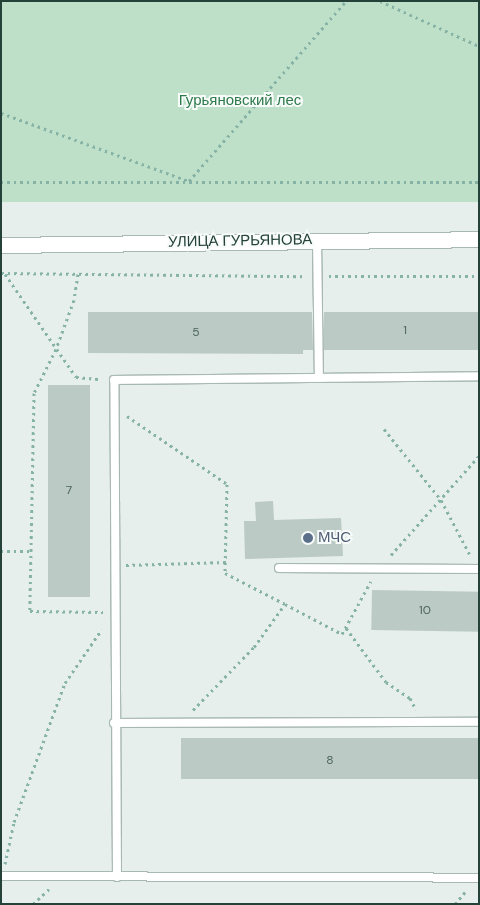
<!DOCTYPE html>
<html>
<head>
<meta charset="utf-8">
<style>
  body { margin:0 }
  #map { position:relative; width:480px; height:905px; overflow:hidden; background:#e6efeb; font-family:"DM Sans",sans-serif }
  div>[style] { position:absolute }
  .green>* { inset:0; background:#bfe0c8; transform-origin:0 0 }
  .building>* { inset:0; background:#bbcac4; transform-origin:0 0 }
  .path>* { height:3px; margin-top:-1.5px; transform-origin:0; background:repeating-linear-gradient(90deg,#86b3a5 0 2.5px,transparent 0 6.5px) }
  .roads { filter:drop-shadow(1px 0 #a8b8b2) drop-shadow(-1px 0 #a8b8b2) drop-shadow(0 1px #a8b8b2) drop-shadow(0 -1px #a8b8b2) }
  .lane>* { height:8px; margin:-4px; padding:0 4px; transform-origin:4px; border-radius:4px; background:#fff }
  .secondary>* { height:15px; margin:-7.5px; padding:0 7.5px; transform-origin:7.5px; border-radius:7.5px; background:#fff }
  .dots>* { width:14px; height:14px; translate:-50% -50%; box-sizing:border-box; border:2px solid #f7fbf9; border-radius:50% }
  span { translate:-50% -50%; white-space:nowrap; text-align:center; line-height:1.15; -webkit-text-stroke:4px #f7fbf9; paint-order:stroke }
  .number-label { font-size:12px; color:#4a645c }
  .number-label span { -webkit-text-stroke-width:0 }
  .park-label { font-size:15px; color:#2d7a4b }
  .street-label { font-size:15px; color:#24423a }
  .service-label { font-size:15px; color:#4e5e75 }
  .left { translate:0 -50%; text-align:left }
  .frame { position:absolute; inset:0; border:2px solid #24423a; pointer-events:none }
</style>
</head>
<body>
<div id="map">
  <div class="green">
    <div style="left:1px;top:1px;width:478px;height:201px"></div>
  </div>
  <div class="building">
    <div style="clip-path:polygon(88px 312px,312px 312px,313px 350px,303px 350px,303px 354px,88px 353px)"></div>
    <div style="left:324px;top:312px;width:155px;height:38px"></div>
    <div style="left:48px;top:385px;width:42px;height:212px"></div>
    <div style="clip-path:polygon(273px 501px,274px 520px,341px 518px,343px 556px,245px 559px,244px 521px,256px 521px,255px 502px)"></div>
    <div style="left:372px;top:590px;width:107px;height:40px;rotate:1deg"></div>
    <div style="left:479px;top:738px;width:41px;height:298px;rotate:90deg"></div>
  </div>
  <div class="path">
    <div style="left:380px;top:1px;width:109px;rotate:24.4deg"></div>
    <div style="left:1px;top:113px;width:200px;rotate:19.9deg"></div>
    <div style="left:189px;top:181px;width:239px;rotate:-48.9deg"></div>
    <div style="left:1px;top:182px;width:478px"></div>
    <div style="left:1px;top:273px;width:305px;rotate:0.6deg"></div>
    <div style="left:5px;top:274px;width:125px;rotate:55.4deg"></div>
    <div style="left:76px;top:377px;width:25px;rotate:5deg"></div>
    <div style="left:78px;top:274px;width:26px;rotate:99deg"></div>
    <div style="left:74px;top:300px;width:52px;rotate:110.2deg"></div>
    <div style="left:56px;top:349px;width:49px;rotate:116.6deg"></div>
    <div style="left:34px;top:393px;width:218px;rotate:91.1deg"></div>
    <div style="left:30px;top:611px;width:73px;rotate:0.8deg"></div>
    <div style="left:329px;top:276px;width:150px"></div>
    <div style="left:127px;top:416px;width:121px;rotate:34.2deg"></div>
    <div style="left:227px;top:484px;width:89px;rotate:91.3deg"></div>
    <div style="left:225px;top:573px;width:68px;rotate:27.3deg"></div>
    <div style="left:384px;top:429px;width:91px;rotate:51.2deg"></div>
    <div style="left:441px;top:500px;width:62px;rotate:62.2deg"></div>
    <div style="left:1px;top:551px;width:28px"></div>
    <div style="left:391px;top:555px;width:132px;rotate:-48.4deg"></div>
    <div style="left:126px;top:565px;width:100px;rotate:-1.7deg"></div>
    <div style="left:346px;top:628px;width:67px;rotate:53.5deg"></div>
    <div style="left:386px;top:682px;width:29px;rotate:34deg"></div>
    <div style="left:410px;top:698px;width:13px;rotate:63deg"></div>
    <div style="left:193px;top:710px;width:88px;rotate:-45.9deg"></div>
    <div style="left:254px;top:647px;width:53px;rotate:-54.2deg"></div>
    <div style="left:285px;top:604px;width:64px;rotate:27.8deg"></div>
    <div style="left:342px;top:634px;width:60px;rotate:-61.3deg"></div>
    <div style="left:5px;top:864px;width:43px;rotate:-77.9deg"></div>
    <div style="left:14px;top:822px;width:148px;rotate:-69.9deg"></div>
    <div style="left:65px;top:683px;width:65px;rotate:-55.6deg"></div>
    <div style="left:33px;top:904px;width:22px;rotate:-43deg"></div>
    <div style="left:455px;top:904px;width:17px;rotate:-50deg"></div>
  </div>
  <div class="roads">
    <div class="lane">
      <div style="left:317px;top:240px;width:138px;rotate:89.2deg"></div>
      <div style="left:279px;top:568px;width:200px;rotate:0.3deg"></div>
      <div style="left:114px;top:723px;width:365px;rotate:-0.2deg"></div>
      <div style="left:1px;top:876px;width:478px;rotate:0.2deg"></div>
      <div style="left:117px;top:877px;width:497px;rotate:-90.3deg"></div>
      <div style="left:114px;top:380px;width:365px;rotate:-0.6deg"></div>
    </div>
    <div class="secondary">
      <div style="left:1px;top:245px;width:478px;rotate:-0.7deg"></div>
    </div>
  </div>
  <div class="dots">
    <div style="left:308px;top:538px;background:#5c6f8a"></div>
  </div>
  <div class="number-label">
    <span style="left:405px;top:331px">1</span>
    <span style="left:196px;top:333px">5</span>
    <span style="left:69px;top:491px">7</span>
    <span style="left:425px;top:611px">10</span>
    <span style="left:330px;top:761px">8</span>
  </div>
  <div class="park-label">
    <span style="left:240px;top:101px">Гурьяновский лес</span>
  </div>
  <div class="street-label">
    <span style="left:240px;top:241px;rotate:-1deg">УЛИЦА ГУРЬЯНОВА</span>
  </div>
  <div class="service-label">
    <span class="left" style="left:318px;top:538px">МЧС</span>
  </div>
  <div class="frame"></div>
</div>
</body>
</html>
